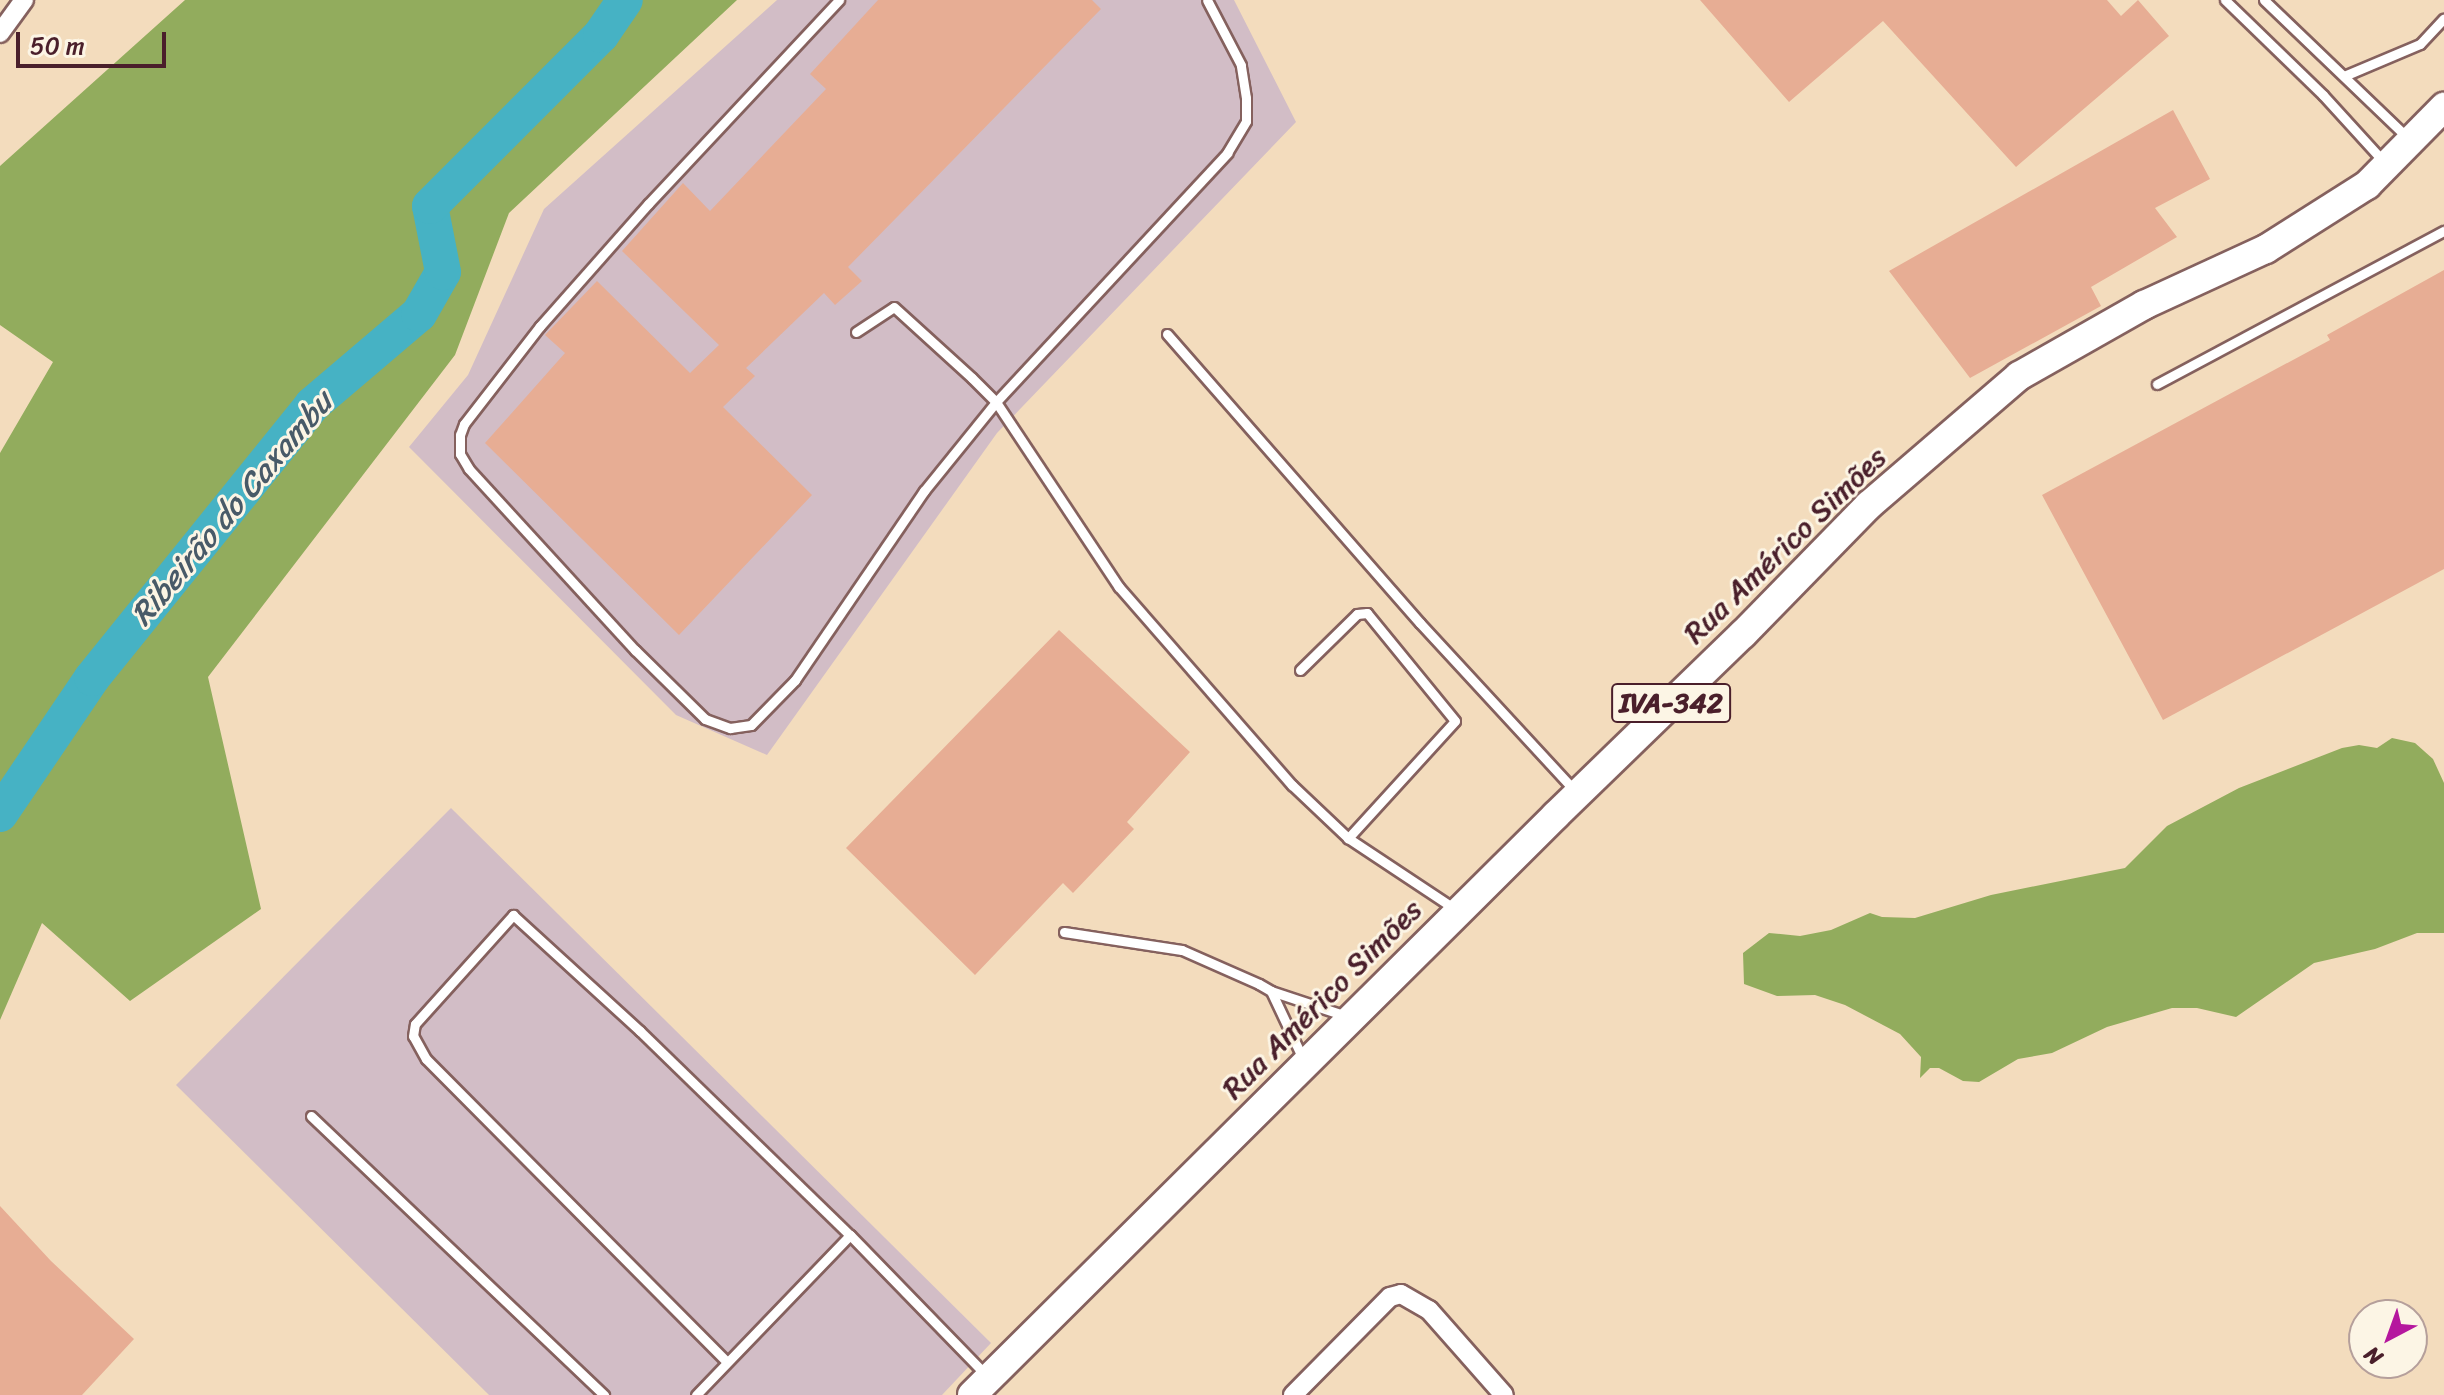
<!DOCTYPE html>
<html>
<head>
<meta charset="utf-8">
<style>
  body { margin:0 }
  #map { position:relative; width:2444px; height:1395px; overflow:hidden; background:#f3dcbd; font-family:Sriracha,sans-serif }
  div>[style] { position:absolute }
  .industrial>* { inset:0; background:#d2bdc6 }
  .forest>* { inset:0; background:#92ac5d }
  .river>* { height:36px; margin:-18px; padding:0 18px; transform-origin:18px; border-radius:18px; background:#46b2c4 }
  .building>* { inset:0; background:#e7ad94 }
  .roads { filter:drop-shadow(2px 0 #85615e) drop-shadow(-2px 0 #85615e) drop-shadow(0 2px #85615e) drop-shadow(0 -2px #85615e) }
  .lane>* { height:9px; margin:-4.5px; padding:0 4.5px; transform-origin:4.5px; border-radius:4.5px; background:#fff }
  .street>* { height:18px; margin:-9px; padding:0 9px; transform-origin:9px; border-radius:9px; background:#fff }
  .primary>* { height:28px; margin:-14px; padding:0 14px; transform-origin:14px; border-radius:14px; background:#fff }
  span { translate:-50% -50%; white-space:nowrap; text-align:center; line-height:1.15; -webkit-text-stroke:6px #fcf5e5; paint-order:stroke }
  .shield-label span { padding:2px 6px; background:#fcf5e5; border:2px solid; border-radius:6px; -webkit-text-stroke-width:0 }
  .shield-label { font-size:28px; color:#4a1f2b; font-weight:700 }
  .street-label { font-size:30px; color:#4a1f2b }
  .water-label { font-size:32px; color:#485a68; font-style:italic }
  .north { position:absolute; left:2348px; top:1299px; width:80px; height:80px; box-sizing:border-box; background:#fcf5e5; border:2px solid #b59f9b; border-radius:50%; rotate:221deg; font-size:22px; font-weight:700; line-height:32px; text-align:center; color:#4a1f2b }
  .north::after { content:''; display:block; margin:auto; width:28px; height:36px; background:#b5179e; clip-path:polygon(50% 0,100% 100%,50% 72%,0 100%) }
  .scale { position:absolute; left:16px; top:32px; width:150px; height:36px; box-sizing:border-box; border:4px solid #4a1f2b; border-top:0; padding-left:10px; font-size:24px; line-height:28px; white-space:nowrap; color:#4a1f2b; -webkit-text-stroke:6px #fcf5e5; paint-order:stroke }
</style>
</head>
<body>
<div id="map">
  <div class="industrial">
    <div style="clip-path:polygon(777px 0,1234px 0,1296px 122px,997px 433px,767px 755px,676px 715px,409px 447px,468px 375px,544px 209px)"></div>
    <div style="clip-path:polygon(451px 808px,991px 1343px,942px 1395px,489px 1395px,176px 1085px)"></div>
  </div>
  <div class="forest">
    <div style="clip-path:polygon(185px 0,737px 0,509px 213px,455px 355px,208px 677px,261px 909px,130px 1001px,42px 923px,0 1020px,0 453px,53px 362px,0 325px,0 166px)"></div>
    <div style="clip-path:polygon(2392px 738px,2415px 743px,2433px 759px,2444px 783px,2444px 933px,2417px 933px,2375px 949px,2314px 963px,2236px 1017px,2197px 1008px,2172px 1008px,2107px 1027px,2052px 1053px,2018px 1059px,1979px 1082px,1963px 1081px,1939px 1068px,1930px 1068px,1920px 1078px,1921px 1057px,1900px 1034px,1845px 1005px,1815px 995px,1777px 996px,1744px 984px,1743px 953px,1769px 933px,1800px 936px,1831px 930px,1870px 913px,1882px 917px,1915px 918px,1991px 895px,2125px 868px,2167px 826px,2239px 788px,2342px 748px,2359px 745px,2377px 748px)"></div>
  </div>
  <div class="river">
    <div style="left:0;top:814px;width:164px;rotate:-55.9deg"></div>
    <div style="left:92px;top:678px;width:351px;rotate:-51.1deg"></div>
    <div style="left:312px;top:405px;width:140px;rotate:-40.4deg"></div>
    <div style="left:419px;top:314px;width:48px;rotate:-60.3deg"></div>
    <div style="left:443px;top:272px;width:67px;rotate:-101.1deg"></div>
    <div style="left:430px;top:206px;width:242px;rotate:-45deg"></div>
    <div style="left:601px;top:35px;width:42px;rotate:-55.6deg"></div>
  </div>
  <div class="building">
    <div style="clip-path:polygon(878px 0,1092px 0,1101px 9px,848px 267px,862px 281px,835px 305px,824px 293px,746px 368px,755px 376px,723px 407px,812px 495px,679px 635px,485px 443px,565px 353px,545px 335px,597px 281px,690px 373px,719px 345px,622px 251px,683px 183px,710px 211px,826px 89px,810px 74px)"></div>
    <div style="clip-path:polygon(1700px 0,2107px 0,2121px 16px,2138px 0,2169px 36px,2016px 167px,1883px 21px,1789px 102px)"></div>
    <div style="clip-path:polygon(2173px 110px,2210px 179px,2155px 208px,2177px 237px,2091px 287px,2101px 306px,1970px 378px,1889px 271px)"></div>
    <div style="clip-path:polygon(2444px 270px,2444px 569px,2163px 720px,2042px 495px,2330px 340px,2327px 335px)"></div>
    <div style="clip-path:polygon(1059px 630px,1190px 752px,1127px 822px,1134px 829px,1073px 893px,1063px 883px,975px 975px,846px 848px)"></div>
    <div style="clip-path:polygon(0 1206px,51px 1261px,134px 1339px,82px 1395px,0 1395px)"></div>
  </div>
  <div class="roads">
    <div class="lane">
      <div style="left:839px;top:0;width:279px;rotate:133.1deg"></div>
      <div style="left:648px;top:204px;width:163px;rotate:131.5deg"></div>
      <div style="left:540px;top:326px;width:124px;rotate:127.8deg"></div>
      <div style="left:464px;top:424px;width:12px;rotate:110deg"></div>
      <div style="left:460px;top:435px;width:19px;rotate:90deg"></div>
      <div style="left:460px;top:454px;width:17px;rotate:59deg"></div>
      <div style="left:469px;top:469px;width:246px;rotate:47.5deg"></div>
      <div style="left:635px;top:650px;width:98px;rotate:44.6deg"></div>
      <div style="left:705px;top:719px;width:27px;rotate:20deg"></div>
      <div style="left:730px;top:728px;width:21px;rotate:-8deg"></div>
      <div style="left:751px;top:725px;width:63px;rotate:-45.6deg"></div>
      <div style="left:795px;top:680px;width:229px;rotate:-55.7deg"></div>
      <div style="left:924px;top:491px;width:114px;rotate:-51deg"></div>
      <div style="left:996px;top:402px;width:340px;rotate:-47.1deg"></div>
      <div style="left:1227px;top:153px;width:37px;rotate:-59deg"></div>
      <div style="left:1246px;top:121px;width:23px;rotate:-90deg"></div>
      <div style="left:1246px;top:98px;width:33px;rotate:-99deg"></div>
      <div style="left:1241px;top:65px;width:73px;rotate:-117.6deg"></div>
      <div style="left:2225px;top:0;width:136px;rotate:44.1deg"></div>
      <div style="left:2323px;top:95px;width:91px;rotate:47.7deg"></div>
      <div style="left:2264px;top:0;width:199px;rotate:43.8deg"></div>
      <div style="left:2344px;top:76px;width:82px;rotate:-22.8deg"></div>
      <div style="left:2420px;top:44px;width:35px;rotate:-47deg"></div>
      <div style="left:856px;top:332px;width:45px;rotate:-33.3deg"></div>
      <div style="left:894px;top:307px;width:105px;rotate:42.3deg"></div>
      <div style="left:972px;top:378px;width:34px;rotate:45deg"></div>
      <div style="left:996px;top:402px;width:222px;rotate:56.4deg"></div>
      <div style="left:1119px;top:587px;width:263px;rotate:48.9deg"></div>
      <div style="left:1292px;top:785px;width:77px;rotate:43.4deg"></div>
      <div style="left:1348px;top:838px;width:128px;rotate:33.6deg"></div>
      <div style="left:1167px;top:334px;width:384px;rotate:48.8deg"></div>
      <div style="left:1420px;top:623px;width:229px;rotate:47.3deg"></div>
      <div style="left:2157px;top:384px;width:325px;rotate:-28.1deg"></div>
      <div style="left:1300px;top:670px;width:80px;rotate:-44.5deg"></div>
      <div style="left:1357px;top:614px;width:10px;rotate:-6deg"></div>
      <div style="left:1367px;top:613px;width:139px;rotate:50.8deg"></div>
      <div style="left:1455px;top:721px;width:159px;rotate:132.4deg"></div>
      <div style="left:1064px;top:932px;width:119px;rotate:8.7deg"></div>
      <div style="left:1182px;top:950px;width:84px;rotate:23.8deg"></div>
      <div style="left:1259px;top:984px;width:14px;rotate:30deg"></div>
      <div style="left:1271px;top:991px;width:77px;rotate:64.8deg"></div>
      <div style="left:1271px;top:991px;width:82px;rotate:18.4deg"></div>
      <div style="left:311px;top:1116px;width:405px;rotate:43.6deg"></div>
      <div style="left:727px;top:1362px;width:427px;rotate:-134.8deg"></div>
      <div style="left:426px;top:1059px;width:26px;rotate:-119deg"></div>
      <div style="left:413px;top:1036px;width:12px;rotate:-81deg"></div>
      <div style="left:415px;top:1024px;width:147px;rotate:-48deg"></div>
      <div style="left:513px;top:915px;width:172px;rotate:42.4deg"></div>
      <div style="left:640px;top:1031px;width:293px;rotate:44.2deg"></div>
      <div style="left:850px;top:1235px;width:195px;rotate:45.8deg"></div>
      <div style="left:696px;top:1395px;width:222px;rotate:-46.1deg"></div>
    </div>
    <div class="street">
      <div style="left:0;top:33px;width:41px;rotate:-54deg"></div>
      <div style="left:1293px;top:1395px;width:138px;rotate:-45.3deg"></div>
      <div style="left:1390px;top:1297px;width:11px;rotate:-15deg"></div>
      <div style="left:1401px;top:1294px;width:32px;rotate:30deg"></div>
      <div style="left:1429px;top:1310px;width:113px;rotate:48.6deg"></div>
    </div>
    <div class="primary">
      <div style="left:972px;top:1395px;width:823px;rotate:-44.8deg"></div>
      <div style="left:1556px;top:815px;width:260px;rotate:-44.1deg"></div>
      <div style="left:1743px;top:634px;width:180px;rotate:-45.7deg"></div>
      <div style="left:1869px;top:505px;width:198px;rotate:-40.7deg"></div>
      <div style="left:2019px;top:376px;width:144px;rotate:-29.6deg"></div>
      <div style="left:2144px;top:305px;width:134px;rotate:-24.7deg"></div>
      <div style="left:2266px;top:249px;width:120px;rotate:-32.4deg"></div>
      <div style="left:2367px;top:185px;width:110px;rotate:-45.4deg"></div>
    </div>
  </div>
  <div class="shield-label">
    <span style="left:1671px;top:703px">IVA-342</span>
  </div>
  <div class="street-label">
    <span style="left:1785px;top:545px;rotate:-44deg">Rua Américo Simões</span>
    <span style="left:1322px;top:999px;rotate:-45deg">Rua Américo Simões</span>
  </div>
  <div class="water-label">
    <span style="left:232px;top:509px;rotate:-50deg">Ribeirão do Caxambu</span>
  </div>
  <div class="north">N</div>
  <div class="scale">50 m</div>
</div>
</body>
</html>
